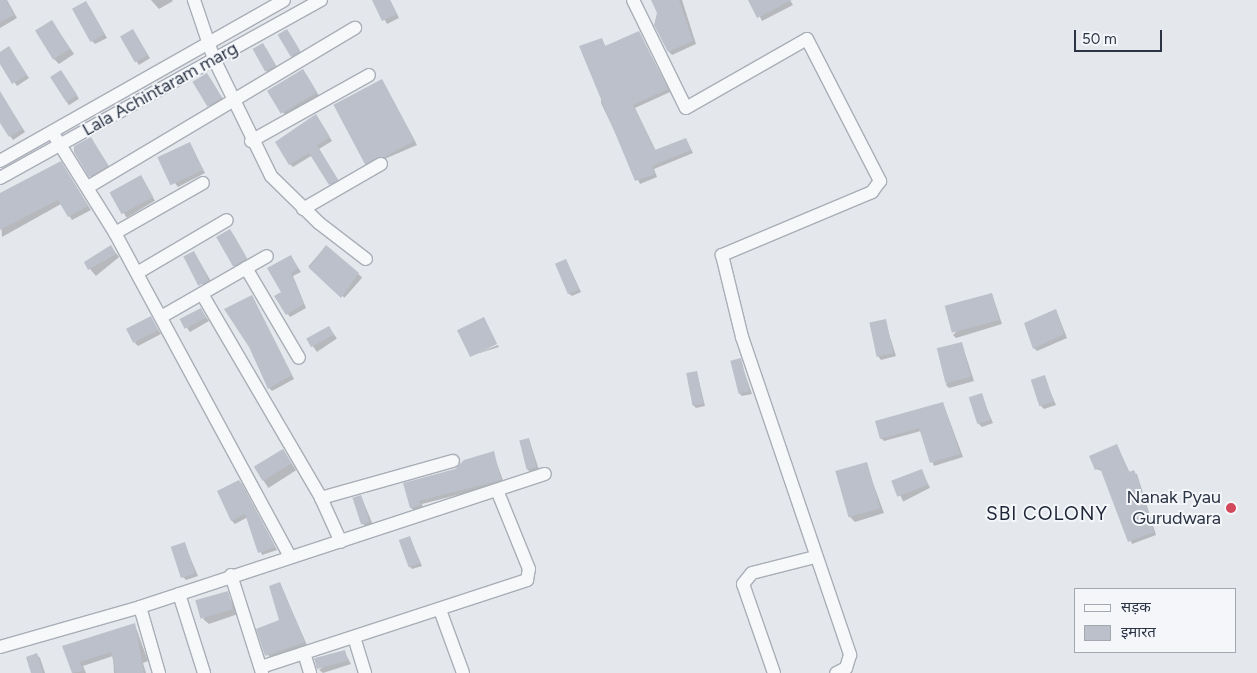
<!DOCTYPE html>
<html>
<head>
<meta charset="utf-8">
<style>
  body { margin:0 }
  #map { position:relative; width:1257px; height:673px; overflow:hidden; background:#e4e7ec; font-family:Figtree,"Noto Sans Devanagari",sans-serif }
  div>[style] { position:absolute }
  .shadow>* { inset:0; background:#0003; transform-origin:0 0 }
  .building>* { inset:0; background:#bbc0ca; transform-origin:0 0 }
  .roads { filter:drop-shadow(1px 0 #a9aeb7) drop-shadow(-1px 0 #a9aeb7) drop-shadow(0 1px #a9aeb7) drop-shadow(0 -1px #a9aeb7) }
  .minor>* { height:12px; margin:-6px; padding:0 6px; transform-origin:6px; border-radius:6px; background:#f7f8fa }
  .dots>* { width:14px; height:14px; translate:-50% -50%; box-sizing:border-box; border:2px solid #f4f6f9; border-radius:50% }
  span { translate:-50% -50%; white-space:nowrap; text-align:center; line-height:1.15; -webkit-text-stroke:4px #f4f6f9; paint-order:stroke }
  .street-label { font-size:18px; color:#2b3445 }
  .poi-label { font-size:18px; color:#2b3445 }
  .right { translate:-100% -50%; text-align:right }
  .neighbourhood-label { font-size:19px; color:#1d2536; letter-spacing:1px }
  .legend { position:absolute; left:1074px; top:588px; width:162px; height:65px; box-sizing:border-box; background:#f4f6f9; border:1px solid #a4a8b1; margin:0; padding:6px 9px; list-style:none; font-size:15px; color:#2b3445 }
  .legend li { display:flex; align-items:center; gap:10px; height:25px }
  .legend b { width:25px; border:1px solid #a4a8b1 }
  .scale { position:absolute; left:1074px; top:30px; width:88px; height:22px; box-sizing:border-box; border:2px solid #2b3445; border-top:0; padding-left:6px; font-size:15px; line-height:18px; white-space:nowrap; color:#2b3445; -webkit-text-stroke:4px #f4f6f9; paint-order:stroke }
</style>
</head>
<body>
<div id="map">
  <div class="shadow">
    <div style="clip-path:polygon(0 0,7px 0,17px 18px,0 28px)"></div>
    <div style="clip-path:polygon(151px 0,172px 0,173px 1px,159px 9px)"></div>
    <div style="clip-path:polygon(374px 0,390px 0,399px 18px,387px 24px)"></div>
    <div style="clip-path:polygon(656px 0,682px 0,696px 44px,672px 55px,669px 52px)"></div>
    <div style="clip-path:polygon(752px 0,790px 0,793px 5px,762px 21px)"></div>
    <div style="clip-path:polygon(89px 6px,107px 38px,95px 44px,92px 41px)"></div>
    <div style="clip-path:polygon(52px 22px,74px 54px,59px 64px,54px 59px)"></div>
    <div style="left:133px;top:31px;width:32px;height:13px;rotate:58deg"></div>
    <div style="clip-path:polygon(639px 33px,670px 92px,635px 108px,656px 151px,686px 139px,693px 153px,654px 169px,657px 177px,640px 184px,601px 103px,602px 40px,606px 47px)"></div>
    <div style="clip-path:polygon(290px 34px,302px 55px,295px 59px,292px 56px)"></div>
    <div style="clip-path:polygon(9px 48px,29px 78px,17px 86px,0 61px,0 53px)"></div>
    <div style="clip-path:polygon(266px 48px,278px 69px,270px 74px,266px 71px)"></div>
    <div style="left:61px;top:71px;width:33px;height:12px;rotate:57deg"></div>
    <div style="clip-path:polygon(306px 74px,319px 96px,285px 115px,269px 90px)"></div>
    <div style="clip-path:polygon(210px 78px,224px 101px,212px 109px,209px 106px)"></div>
    <div style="clip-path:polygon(382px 80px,417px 145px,373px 164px,369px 161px)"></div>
    <div style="clip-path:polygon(4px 100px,25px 132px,13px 140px,0 121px,0 102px)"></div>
    <div style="clip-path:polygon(316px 115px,332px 141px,319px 149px,340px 183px,333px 187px,311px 156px,293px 167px,290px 164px)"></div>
    <div style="clip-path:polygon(91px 138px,112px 171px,96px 181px,90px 176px)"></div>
    <div style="clip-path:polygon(190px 144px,205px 173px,178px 187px,175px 183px)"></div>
    <div style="clip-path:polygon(64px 167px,91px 210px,72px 220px,61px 204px,2px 237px,0 196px)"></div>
    <div style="left:140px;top:176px;width:29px;height:33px;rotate:59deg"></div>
    <div style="clip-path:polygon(233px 234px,249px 262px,237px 269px,234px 265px)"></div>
    <div style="left:326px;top:246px;width:48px;height:27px;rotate:41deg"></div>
    <div style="left:111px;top:247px;width:13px;height:30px;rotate:51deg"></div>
    <div style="clip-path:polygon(194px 252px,212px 283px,205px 287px,202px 284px)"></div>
    <div style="clip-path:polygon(291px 257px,301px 272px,293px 276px,306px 308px,290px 317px,276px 297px,282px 293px)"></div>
    <div style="clip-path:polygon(566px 260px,581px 292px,572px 296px,568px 293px)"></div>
    <div style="clip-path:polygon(992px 294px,1002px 324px,956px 338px,953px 335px)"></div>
    <div style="clip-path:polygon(251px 296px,294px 379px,272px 391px,269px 388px)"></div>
    <div style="clip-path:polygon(200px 309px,209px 321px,190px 332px,187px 328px)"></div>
    <div style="clip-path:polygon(1056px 310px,1067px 338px,1037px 351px,1034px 348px)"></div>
    <div style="clip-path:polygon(150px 317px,161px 334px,138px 346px,135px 343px)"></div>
    <div style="clip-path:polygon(885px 321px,896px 356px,881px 360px,878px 356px)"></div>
    <div style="left:329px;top:327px;width:14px;height:24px;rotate:56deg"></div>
    <div style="clip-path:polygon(962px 344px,974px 381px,949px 388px,946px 385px)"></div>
    <div style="clip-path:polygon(498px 345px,499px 347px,470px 356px)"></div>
    <div style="clip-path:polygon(740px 360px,752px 394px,742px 396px,739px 393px)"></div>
    <div style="clip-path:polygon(697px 373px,705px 406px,696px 408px,692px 404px)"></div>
    <div style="clip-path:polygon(1044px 377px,1056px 405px,1044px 409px,1041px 406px)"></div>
    <div style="clip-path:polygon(981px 395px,993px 423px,982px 427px,979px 424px)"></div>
    <div style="clip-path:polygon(943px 403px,963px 457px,934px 466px,921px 431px,884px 441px,881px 438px)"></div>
    <div style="clip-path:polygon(529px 439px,539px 470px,530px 472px,527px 469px)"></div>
    <div style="clip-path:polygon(1117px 446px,1130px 473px,1137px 474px,1156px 535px,1132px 544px,1102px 471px,1096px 469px)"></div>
    <div style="left:283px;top:450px;width:24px;height:33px;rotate:57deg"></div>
    <div style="clip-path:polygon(493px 453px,504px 483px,422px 504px,423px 508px,415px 511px,411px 508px,405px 484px,456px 470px)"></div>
    <div style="clip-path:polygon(866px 464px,884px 513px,855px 522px,850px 517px)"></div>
    <div style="left:921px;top:470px;width:20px;height:30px;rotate:63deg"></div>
    <div style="clip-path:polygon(239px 481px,242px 484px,277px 550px,262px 555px,248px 517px,235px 524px,232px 521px,218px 492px)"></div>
    <div style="clip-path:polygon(361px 496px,373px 525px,366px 527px,363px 524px)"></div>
    <div style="clip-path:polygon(410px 538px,422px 566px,412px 569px,409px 566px)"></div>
    <div style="clip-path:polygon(184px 543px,198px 576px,186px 580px,183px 577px)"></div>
    <div style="clip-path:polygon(280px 584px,307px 645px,270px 659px,258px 629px,281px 621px)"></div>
    <div style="clip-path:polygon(227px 593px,238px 614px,209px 624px,203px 619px)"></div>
    <div style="clip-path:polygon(135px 625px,148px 661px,143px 663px,146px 673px,114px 673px,113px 656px,83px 666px,86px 673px,73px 673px,64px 647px)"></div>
    <div style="clip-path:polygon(344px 651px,351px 664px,323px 673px,319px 670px)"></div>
    <div style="clip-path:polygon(37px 655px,40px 658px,45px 673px,33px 673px)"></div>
  </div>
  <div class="building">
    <div style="clip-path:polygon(0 0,6px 0,14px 15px,0 22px)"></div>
    <div style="clip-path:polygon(372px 0,390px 0,397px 14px,382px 21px)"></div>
    <div style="clip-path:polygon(651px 0,679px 0,693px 41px,668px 52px,654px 25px,657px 13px)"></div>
    <div style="clip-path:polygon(748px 0,792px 0,757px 18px)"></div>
    <div style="left:86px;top:1px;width:38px;height:16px;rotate:61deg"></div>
    <div style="left:52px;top:20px;width:34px;height:20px;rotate:58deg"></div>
    <div style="left:133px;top:29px;width:30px;height:15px;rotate:60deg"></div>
    <div style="left:287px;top:29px;width:26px;height:11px;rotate:59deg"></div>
    <div style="clip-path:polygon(639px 31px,668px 89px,633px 105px,655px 150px,686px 138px,691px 150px,652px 166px,655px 174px,635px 181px,579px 46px,602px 38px,605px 46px)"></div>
    <div style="left:263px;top:43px;width:26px;height:12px;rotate:61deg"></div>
    <div style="clip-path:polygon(9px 46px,27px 75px,12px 84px,0 64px,0 52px)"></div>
    <div style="left:303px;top:69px;width:27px;height:42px;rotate:59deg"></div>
    <div style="left:61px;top:70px;width:30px;height:13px;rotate:57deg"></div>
    <div style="left:207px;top:73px;width:29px;height:17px;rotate:59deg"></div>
    <div style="left:382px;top:79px;width:70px;height:55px;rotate:62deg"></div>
    <div style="clip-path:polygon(0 91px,23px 129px,9px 137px,0 123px)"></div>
    <div style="clip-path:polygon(316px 114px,330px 137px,317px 145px,338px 180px,329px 185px,309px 153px,289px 165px,275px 142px)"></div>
    <div style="clip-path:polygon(91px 137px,108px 166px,89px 177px,74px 152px,74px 146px)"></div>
    <div style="left:190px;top:142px;width:31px;height:36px;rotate:65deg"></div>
    <div style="clip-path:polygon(61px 161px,88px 206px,68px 217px,58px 200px,0 230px,0 193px)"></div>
    <div style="left:141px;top:175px;width:25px;height:36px;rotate:61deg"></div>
    <div style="left:230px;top:229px;width:34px;height:16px;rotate:60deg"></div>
    <div style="clip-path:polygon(111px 245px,116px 254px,88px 270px,84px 262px)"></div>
    <div style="clip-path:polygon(326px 245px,359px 273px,341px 298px,309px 268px)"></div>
    <div style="left:194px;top:251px;width:33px;height:12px;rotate:63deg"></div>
    <div style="clip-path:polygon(291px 255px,298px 268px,291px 273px,304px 304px,286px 315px,274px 296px,281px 292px,267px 268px)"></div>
    <div style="left:566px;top:259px;width:33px;height:12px;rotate:67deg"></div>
    <div style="left:992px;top:293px;width:28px;height:49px;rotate:75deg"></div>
    <div style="clip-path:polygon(252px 295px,292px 375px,268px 389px,249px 347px,224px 309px)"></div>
    <div style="left:201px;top:308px;width:11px;height:24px;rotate:63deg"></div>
    <div style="clip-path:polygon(1056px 309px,1064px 334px,1033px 349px,1024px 323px)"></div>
    <div style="left:151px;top:316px;width:16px;height:28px;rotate:63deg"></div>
    <div style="left:484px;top:317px;width:30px;height:30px;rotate:64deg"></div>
    <div style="left:886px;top:319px;width:35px;height:17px;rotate:78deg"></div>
    <div style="left:329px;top:326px;width:10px;height:26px;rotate:61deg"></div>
    <div style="left:962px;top:342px;width:36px;height:26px;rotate:76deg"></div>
    <div style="left:741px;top:358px;width:34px;height:11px;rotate:76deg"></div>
    <div style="left:697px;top:371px;width:33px;height:11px;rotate:79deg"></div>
    <div style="left:1045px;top:375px;width:28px;height:15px;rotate:72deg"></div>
    <div style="left:982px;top:393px;width:28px;height:14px;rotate:72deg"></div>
    <div style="clip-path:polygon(943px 402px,960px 454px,930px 463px,919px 428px,880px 439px,875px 421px)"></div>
    <div style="left:529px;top:438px;width:30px;height:10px;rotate:76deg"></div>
    <div style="clip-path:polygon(1117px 444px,1129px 472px,1134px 470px,1140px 484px,1154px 532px,1128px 542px,1100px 468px,1095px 470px,1089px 456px)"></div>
    <div style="left:283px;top:449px;width:17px;height:34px;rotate:59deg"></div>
    <div style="clip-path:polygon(494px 451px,501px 480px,419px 501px,421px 505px,410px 508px,403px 483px,455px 469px,464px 460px)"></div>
    <div style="left:867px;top:462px;width:48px;height:33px;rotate:74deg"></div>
    <div style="left:922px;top:469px;width:17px;height:33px;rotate:69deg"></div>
    <div style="clip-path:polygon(239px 480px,274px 544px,275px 547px,258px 553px,245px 514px,231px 521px,217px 491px)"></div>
    <div style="left:361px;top:495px;width:28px;height:9px;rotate:72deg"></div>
    <div style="left:410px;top:536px;width:29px;height:12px;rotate:70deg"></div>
    <div style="left:185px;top:542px;width:33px;height:15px;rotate:72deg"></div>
    <div style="clip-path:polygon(280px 582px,305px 642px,265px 656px,256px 629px,279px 620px,269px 586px)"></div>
    <div style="left:228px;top:591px;width:19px;height:34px;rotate:74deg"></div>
    <div style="clip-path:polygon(135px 623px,144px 673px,116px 673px,111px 652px,80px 662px,83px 671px,72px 673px,62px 646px)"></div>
    <div style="left:345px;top:650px;width:11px;height:32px;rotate:75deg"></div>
    <div style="clip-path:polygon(37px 653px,43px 673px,31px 673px,26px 657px)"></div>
  </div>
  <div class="roads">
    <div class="minor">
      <div style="left:194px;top:0;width:62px;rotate:71.3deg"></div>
      <div style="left:214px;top:59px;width:130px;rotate:64deg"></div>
      <div style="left:271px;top:176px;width:67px;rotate:44.4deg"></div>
      <div style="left:319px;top:223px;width:59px;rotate:37.5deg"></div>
      <div style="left:633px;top:0;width:120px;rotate:63.9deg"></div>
      <div style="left:686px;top:108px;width:139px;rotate:-29.7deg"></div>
      <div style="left:807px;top:39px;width:160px;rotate:62.8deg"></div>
      <div style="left:880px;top:181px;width:14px;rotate:126deg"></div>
      <div style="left:872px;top:192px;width:163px;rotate:157.2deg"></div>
      <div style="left:722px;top:255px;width:84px;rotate:76.3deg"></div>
      <div style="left:742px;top:337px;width:336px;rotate:71.2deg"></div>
      <div style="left:850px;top:655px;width:14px;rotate:107deg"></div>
      <div style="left:846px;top:668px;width:11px;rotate:153deg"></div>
      <div style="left:52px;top:132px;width:119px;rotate:58deg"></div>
      <div style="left:115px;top:233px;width:368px;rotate:61.6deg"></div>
      <div style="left:251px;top:141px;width:135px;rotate:-29.2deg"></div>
      <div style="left:0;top:161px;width:326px;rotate:-29.5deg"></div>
      <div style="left:0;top:178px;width:367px;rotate:-29deg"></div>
      <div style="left:88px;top:187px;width:311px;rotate:-30.8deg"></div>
      <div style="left:303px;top:209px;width:90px;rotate:-30deg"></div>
      <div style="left:115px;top:233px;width:101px;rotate:-29.6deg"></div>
      <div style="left:246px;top:268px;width:104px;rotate:59.5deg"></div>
      <div style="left:137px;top:273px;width:104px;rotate:-30.5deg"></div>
      <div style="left:202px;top:294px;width:236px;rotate:59.7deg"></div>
      <div style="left:321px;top:498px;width:48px;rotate:65.6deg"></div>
      <div style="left:161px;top:317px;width:122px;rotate:-29.9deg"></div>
      <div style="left:321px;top:498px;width:137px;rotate:-15.7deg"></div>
      <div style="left:231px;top:575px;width:103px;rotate:72.4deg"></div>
      <div style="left:179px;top:594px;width:83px;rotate:72.4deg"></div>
      <div style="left:140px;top:607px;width:69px;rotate:73.9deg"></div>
      <div style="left:440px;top:610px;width:67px;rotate:69.9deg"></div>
      <div style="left:354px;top:637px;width:38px;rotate:73deg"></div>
      <div style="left:0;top:647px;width:146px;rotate:-15.9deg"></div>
      <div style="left:140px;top:607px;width:426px;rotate:-18.2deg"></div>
      <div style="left:304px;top:653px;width:21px;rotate:73deg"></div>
      <div style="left:261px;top:667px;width:280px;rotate:-18.1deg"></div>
      <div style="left:527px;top:580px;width:11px;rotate:-80deg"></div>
      <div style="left:529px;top:569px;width:85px;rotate:-112.1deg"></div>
      <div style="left:774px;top:673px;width:94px;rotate:-109.2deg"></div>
      <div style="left:743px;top:584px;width:14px;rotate:-51deg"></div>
      <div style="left:752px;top:573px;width:65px;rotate:-14.3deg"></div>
    </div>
  </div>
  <div class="dots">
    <div style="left:1231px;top:508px;background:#d1495b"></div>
  </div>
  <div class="street-label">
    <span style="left:160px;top:89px;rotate:-29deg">Lala Achintaram marg</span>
  </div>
  <div class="poi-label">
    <span class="right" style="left:1221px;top:508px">Nanak Pyau<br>Gurudwara</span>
  </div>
  <div class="neighbourhood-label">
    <span style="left:1047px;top:514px">SBI COLONY</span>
  </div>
  <ul class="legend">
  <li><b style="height:6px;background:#f7f8fa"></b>सड़क</li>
  <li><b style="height:14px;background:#bbc0ca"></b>इमारत</li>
  </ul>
  <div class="scale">50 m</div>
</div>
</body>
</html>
